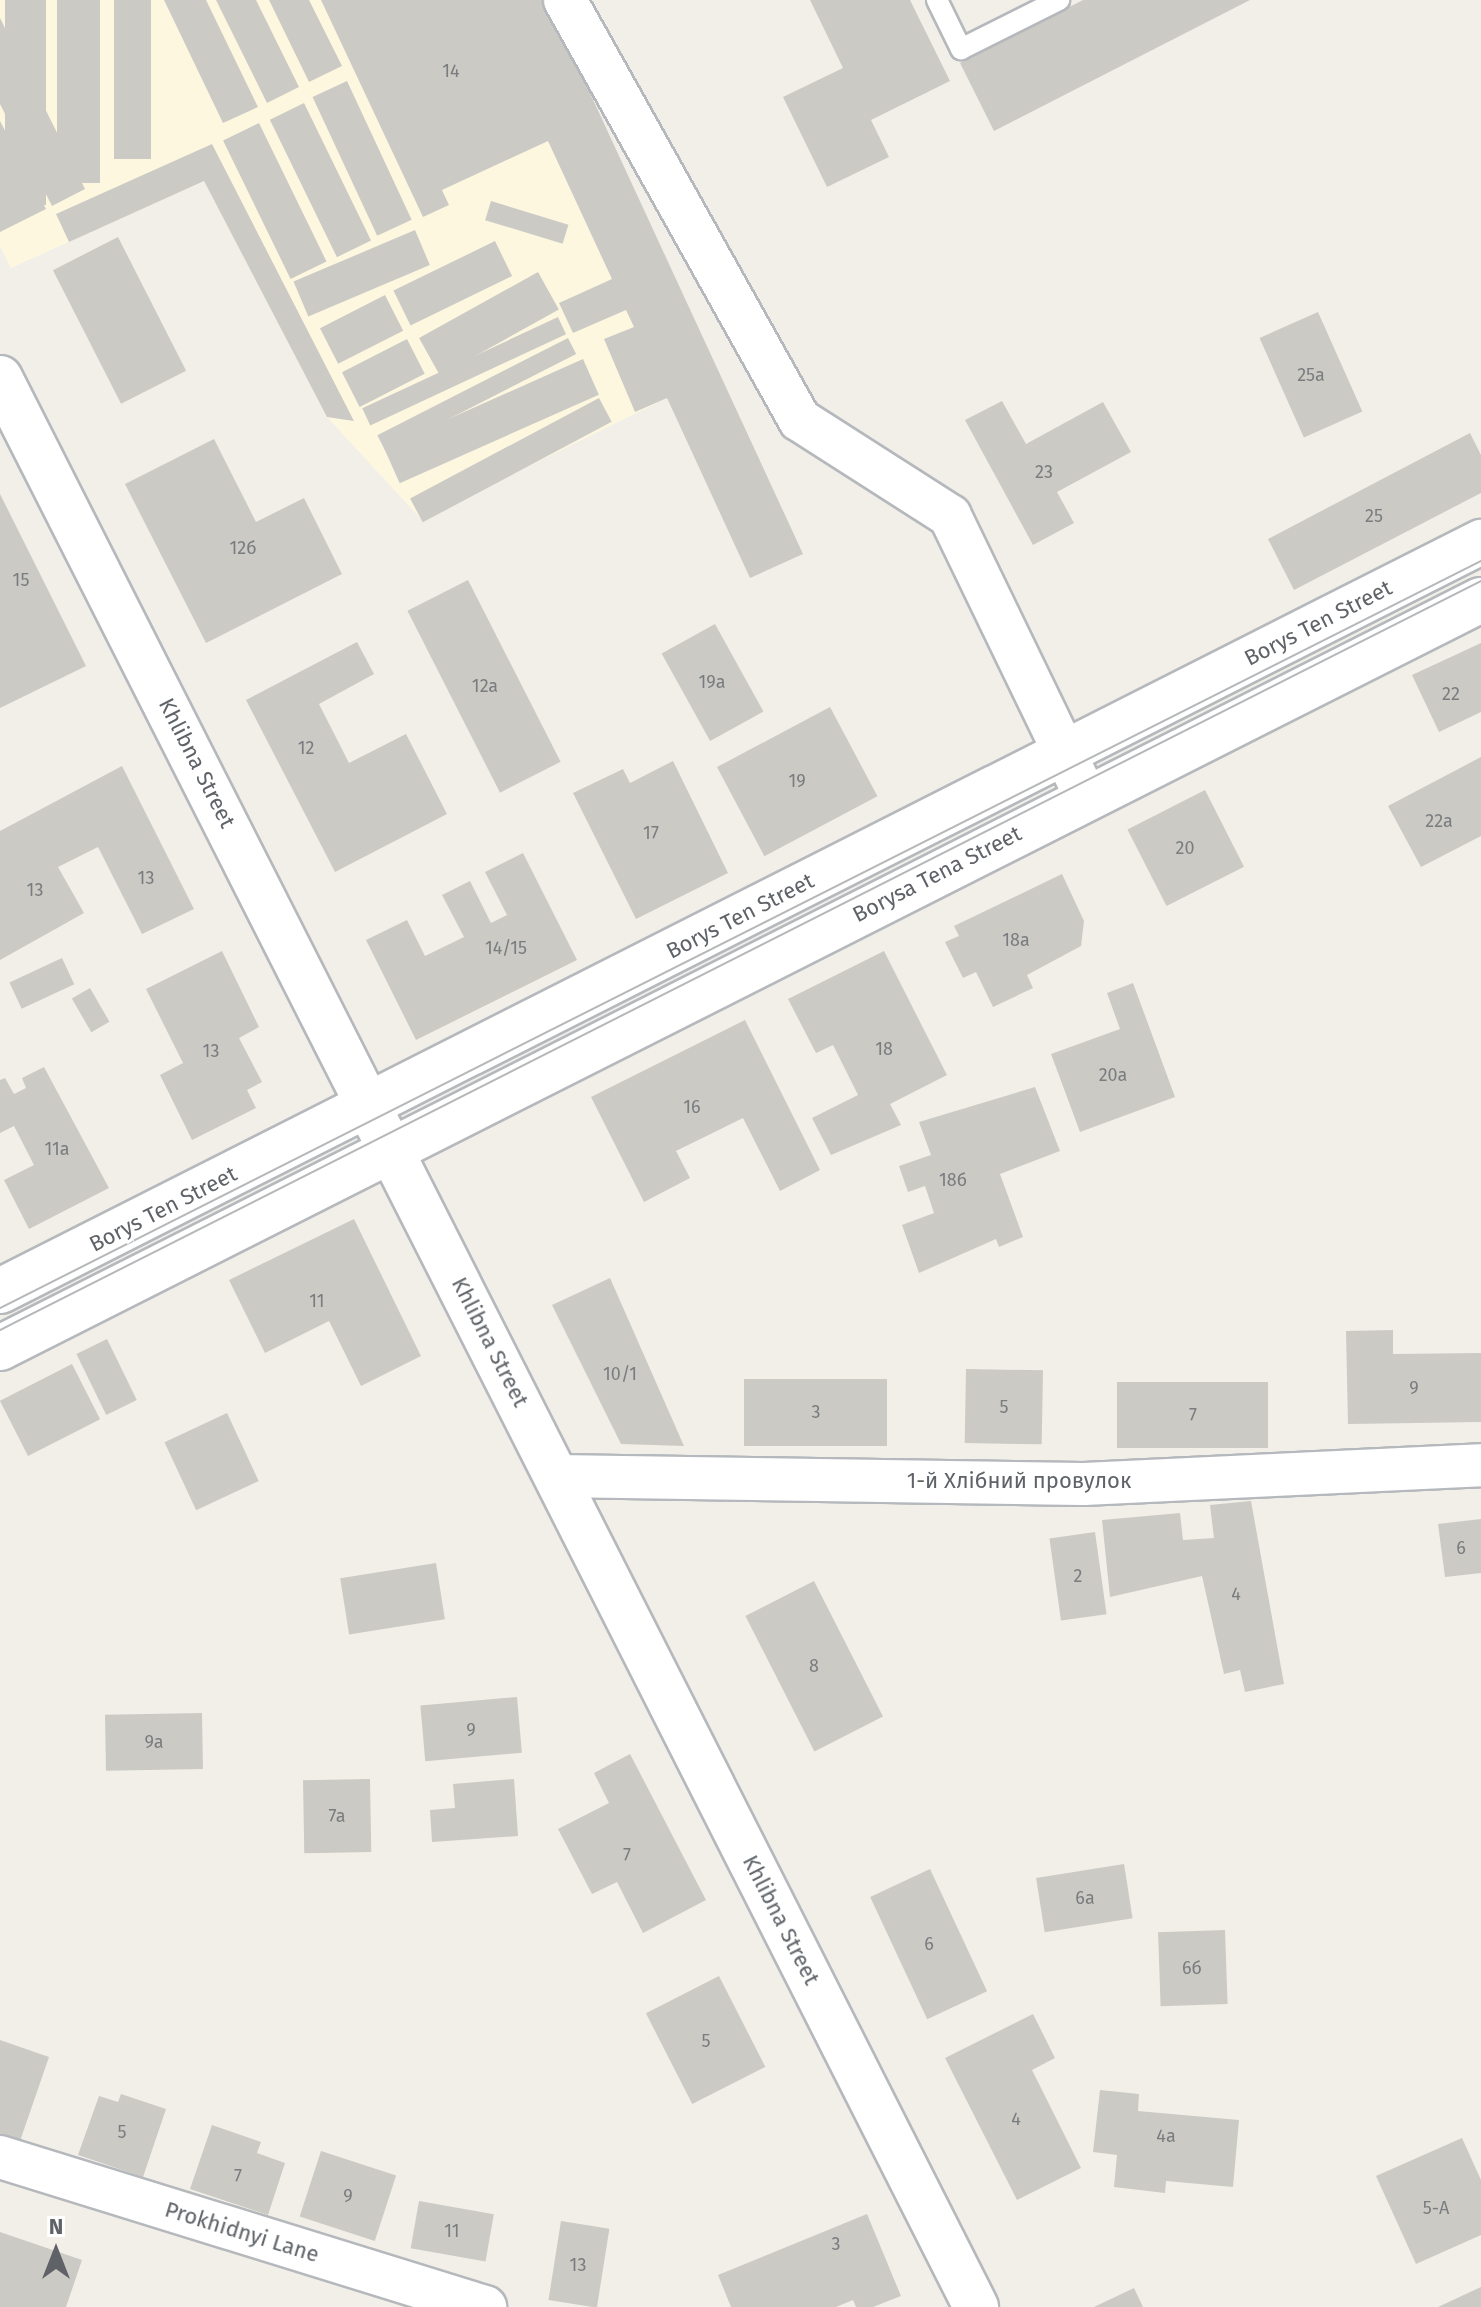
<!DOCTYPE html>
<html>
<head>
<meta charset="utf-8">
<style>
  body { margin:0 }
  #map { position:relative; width:1481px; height:2307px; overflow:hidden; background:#f1efe8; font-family:"Fira Sans",sans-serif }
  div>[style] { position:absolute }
  .commercial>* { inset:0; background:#fef7e0 }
  .building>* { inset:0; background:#cccac5; transform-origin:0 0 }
  .roads { filter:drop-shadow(2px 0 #b5b8bc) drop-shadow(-2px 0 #b5b8bc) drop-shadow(0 2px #b5b8bc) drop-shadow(0 -2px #b5b8bc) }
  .service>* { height:20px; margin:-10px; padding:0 10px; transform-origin:10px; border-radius:10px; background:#fff }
  .minor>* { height:42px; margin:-21px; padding:0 21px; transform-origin:21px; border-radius:21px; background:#fff }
  .tertiary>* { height:44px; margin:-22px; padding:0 22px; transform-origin:22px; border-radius:22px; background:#fff }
  .tram>* { height:2px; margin:-1px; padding:0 1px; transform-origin:1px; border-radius:1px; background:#b6b7b8 }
  span { translate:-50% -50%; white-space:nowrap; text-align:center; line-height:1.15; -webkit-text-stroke:6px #fff; paint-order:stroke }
  .number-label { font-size:18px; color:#7a7d7f }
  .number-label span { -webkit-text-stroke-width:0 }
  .street-label { font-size:22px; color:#5f6368 }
  .north { position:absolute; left:16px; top:2211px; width:80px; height:80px; -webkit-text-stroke:6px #fff; paint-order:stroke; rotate:0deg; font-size:22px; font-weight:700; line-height:32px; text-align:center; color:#5f6368 }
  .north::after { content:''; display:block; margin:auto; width:28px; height:36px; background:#5f6368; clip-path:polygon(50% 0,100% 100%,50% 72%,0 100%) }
</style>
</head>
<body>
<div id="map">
  <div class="commercial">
    <div style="clip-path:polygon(0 0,353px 0,442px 189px,548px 141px,667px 398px,421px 519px,327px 417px,204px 181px,11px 268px,0 247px)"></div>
  </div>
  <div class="building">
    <div style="left:5px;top:0;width:41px;height:205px"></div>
    <div style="left:57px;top:0;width:43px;height:183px"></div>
    <div style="left:114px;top:0;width:37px;height:159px"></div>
    <div style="clip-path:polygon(164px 0,206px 0,258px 107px,223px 123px)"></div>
    <div style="clip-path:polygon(216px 0,256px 0,299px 87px,267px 103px)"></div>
    <div style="clip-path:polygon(269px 0,309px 0,342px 66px,309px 82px)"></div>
    <div style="clip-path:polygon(321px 0,547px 0,803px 554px,750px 578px,667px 398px,635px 412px,604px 339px,634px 327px,626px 310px,573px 333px,559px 303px,612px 279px,548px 141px,442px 190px,449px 205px,423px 217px)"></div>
    <div style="clip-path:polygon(810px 0,910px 0,950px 81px,871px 120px,889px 157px,827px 187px,783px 97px,843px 68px)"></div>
    <div style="clip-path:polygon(1083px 0,1250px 0,994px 131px,960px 63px)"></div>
    <div style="clip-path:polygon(0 18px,85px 189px,52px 206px,0 104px)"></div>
    <div style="left:347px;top:81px;width:153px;height:38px;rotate:65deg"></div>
    <div style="left:304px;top:103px;width:153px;height:38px;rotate:64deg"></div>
    <div style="clip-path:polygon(0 121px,46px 209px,0 232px)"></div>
    <div style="left:259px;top:123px;width:154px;height:40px;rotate:64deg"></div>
    <div style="clip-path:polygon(212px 144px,354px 421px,327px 417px,204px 181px,69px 242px,56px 214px)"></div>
    <div style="left:491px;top:201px;width:81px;height:20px;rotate:17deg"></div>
    <div style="left:415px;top:230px;width:38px;height:132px;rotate:67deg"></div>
    <div style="left:118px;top:237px;width:150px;height:73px;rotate:63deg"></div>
    <div style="left:495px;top:241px;width:39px;height:113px;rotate:64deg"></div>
    <div style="left:538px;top:272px;width:43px;height:136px;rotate:61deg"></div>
    <div style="left:385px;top:295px;width:40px;height:73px;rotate:63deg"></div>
    <div style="left:1318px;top:312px;width:109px;height:64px;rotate:66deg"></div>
    <div style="left:558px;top:317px;width:19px;height:216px;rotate:65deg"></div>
    <div style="left:568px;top:338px;width:18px;height:214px;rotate:63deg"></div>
    <div style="left:407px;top:339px;width:39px;height:73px;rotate:63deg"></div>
    <div style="left:583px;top:359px;width:39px;height:218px;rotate:66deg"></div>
    <div style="left:599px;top:398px;width:27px;height:214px;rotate:62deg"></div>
    <div style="clip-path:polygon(1002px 401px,1026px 444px,1103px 402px,1131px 452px,1057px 492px,1074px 523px,1033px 545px,965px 420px)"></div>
    <div style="clip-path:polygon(1470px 433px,1481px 455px,1481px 493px,1294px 590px,1268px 539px)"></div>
    <div style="clip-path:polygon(214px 439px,256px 522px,304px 498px,342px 574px,206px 643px,125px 484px)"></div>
    <div style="clip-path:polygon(0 494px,86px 666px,0 708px)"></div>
    <div style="left:468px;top:580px;width:204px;height:68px;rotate:63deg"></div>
    <div style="left:715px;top:624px;width:100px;height:61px;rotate:61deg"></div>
    <div style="clip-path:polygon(357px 642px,374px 674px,319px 704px,349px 763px,406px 734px,447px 814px,335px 872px,246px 700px)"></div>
    <div style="clip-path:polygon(1481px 643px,1481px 712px,1439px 732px,1412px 675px)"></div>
    <div style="left:830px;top:707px;width:101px;height:128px;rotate:62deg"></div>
    <div style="clip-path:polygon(1481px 757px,1481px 836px,1421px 867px,1388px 806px)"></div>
    <div style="clip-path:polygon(673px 761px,728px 873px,636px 919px,573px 793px,623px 769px,630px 783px)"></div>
    <div style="clip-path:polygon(122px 766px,194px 909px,142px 934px,98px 847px,58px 867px,84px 913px,0 960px,0 831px)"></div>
    <div style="left:1205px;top:790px;width:86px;height:87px;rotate:63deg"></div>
    <div style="clip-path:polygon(523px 853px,577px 960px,416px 1040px,366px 940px,407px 920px,425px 956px,464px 937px,442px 895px,470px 881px,491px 923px,507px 915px,485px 872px)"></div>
    <div style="clip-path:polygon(1062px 874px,1084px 921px,1081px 946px,1027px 975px,1033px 988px,993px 1007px,976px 972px,963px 978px,945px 942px,959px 936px,954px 926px)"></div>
    <div style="clip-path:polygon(222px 951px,259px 1027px,239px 1038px,262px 1082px,247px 1090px,256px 1108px,192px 1140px,160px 1075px,183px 1063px,146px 989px)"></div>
    <div style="clip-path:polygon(884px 951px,947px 1075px,890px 1104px,901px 1125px,831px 1155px,812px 1118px,858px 1095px,833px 1045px,816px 1053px,788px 999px)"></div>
    <div style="left:62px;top:958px;width:29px;height:58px;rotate:65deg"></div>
    <div style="clip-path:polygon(1133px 983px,1175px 1097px,1080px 1132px,1051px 1054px,1120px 1029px,1107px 993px)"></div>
    <div style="left:90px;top:988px;width:39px;height:21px;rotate:60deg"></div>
    <div style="clip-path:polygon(745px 1020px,820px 1170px,780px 1191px,743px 1118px,676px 1151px,690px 1178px,644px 1202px,591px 1097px)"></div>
    <div style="clip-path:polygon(44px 1067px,109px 1188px,29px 1229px,4px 1180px,34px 1165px,14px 1126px,0 1133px,0 1080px,5px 1078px,14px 1094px,26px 1088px,22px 1078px)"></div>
    <div style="clip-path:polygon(1035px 1087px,1060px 1151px,1000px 1174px,1023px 1237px,999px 1247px,996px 1239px,919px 1273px,902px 1225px,934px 1213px,925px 1186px,908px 1192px,899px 1166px,931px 1155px,919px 1122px)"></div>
    <div style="clip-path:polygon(354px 1219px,421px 1356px,361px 1386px,329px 1321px,265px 1353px,229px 1280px)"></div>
    <div style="clip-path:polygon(610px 1278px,684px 1446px,621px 1444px,552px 1305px)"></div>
    <div style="clip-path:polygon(1393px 1330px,1393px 1354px,1481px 1353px,1481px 1422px,1348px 1424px,1346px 1331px)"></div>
    <div style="left:107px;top:1339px;width:68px;height:34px;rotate:64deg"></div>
    <div style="left:72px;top:1364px;width:62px;height:81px;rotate:63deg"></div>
    <div style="left:966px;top:1369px;width:77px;height:74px;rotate:1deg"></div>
    <div style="left:744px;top:1379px;width:143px;height:67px"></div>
    <div style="left:1117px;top:1382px;width:151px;height:66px"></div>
    <div style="left:227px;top:1413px;width:75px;height:69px;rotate:65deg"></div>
    <div style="clip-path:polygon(1251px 1501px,1284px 1684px,1245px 1692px,1240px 1670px,1224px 1674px,1202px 1576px,1110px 1597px,1102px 1520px,1180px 1513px,1183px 1540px,1214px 1538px,1210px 1505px)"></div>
    <div style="clip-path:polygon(1481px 1519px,1481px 1573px,1445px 1577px,1438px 1524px)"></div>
    <div style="left:1095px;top:1532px;width:83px;height:46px;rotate:82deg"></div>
    <div style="left:436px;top:1563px;width:57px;height:97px;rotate:81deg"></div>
    <div style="left:814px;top:1581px;width:152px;height:77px;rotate:63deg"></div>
    <div style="left:517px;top:1697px;width:56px;height:97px;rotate:85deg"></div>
    <div style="left:202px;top:1713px;width:56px;height:97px;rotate:89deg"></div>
    <div style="clip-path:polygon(630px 1754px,706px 1900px,643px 1933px,617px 1882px,592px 1894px,558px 1829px,609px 1803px,594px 1773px)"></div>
    <div style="left:370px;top:1779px;width:73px;height:67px;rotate:89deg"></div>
    <div style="clip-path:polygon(514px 1779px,518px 1836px,432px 1842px,430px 1810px,455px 1808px,453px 1784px)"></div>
    <div style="left:1124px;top:1864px;width:55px;height:89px;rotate:81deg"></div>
    <div style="left:930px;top:1869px;width:135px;height:66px;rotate:65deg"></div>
    <div style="left:1225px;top:1930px;width:74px;height:67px;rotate:88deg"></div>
    <div style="left:719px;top:1976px;width:102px;height:82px;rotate:63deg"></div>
    <div style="clip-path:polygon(1033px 2014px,1055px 2058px,1032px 2070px,1081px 2168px,1017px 2200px,945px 2058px)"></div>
    <div style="clip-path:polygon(0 2040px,49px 2057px,19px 2144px,0 2137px)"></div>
    <div style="clip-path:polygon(1100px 2090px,1139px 2094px,1138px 2111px,1239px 2120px,1233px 2187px,1166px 2181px,1165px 2193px,1114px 2187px,1117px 2155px,1093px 2152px)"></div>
    <div style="clip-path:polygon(121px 2094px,166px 2109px,143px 2177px,78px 2155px,99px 2096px,118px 2102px)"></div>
    <div style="clip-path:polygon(212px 2125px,261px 2142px,257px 2153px,285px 2163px,268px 2215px,190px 2189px)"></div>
    <div style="clip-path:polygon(1462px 2138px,1481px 2180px,1481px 2235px,1416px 2264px,1376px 2176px)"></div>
    <div style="left:321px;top:2151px;width:79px;height:69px;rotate:18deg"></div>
    <div style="left:419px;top:2201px;width:76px;height:48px;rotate:10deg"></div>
    <div style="clip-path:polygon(867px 2214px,901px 2296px,873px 2307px,856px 2307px,853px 2300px,836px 2307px,731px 2307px,718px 2275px)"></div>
    <div style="left:561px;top:2221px;width:49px;height:80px;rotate:9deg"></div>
    <div style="clip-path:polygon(0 2232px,82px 2260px,66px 2307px,0 2307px)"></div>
    <div style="clip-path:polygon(1481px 2287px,1481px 2307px,1438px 2307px)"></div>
    <div style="clip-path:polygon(1134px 2288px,1143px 2307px,1094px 2307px)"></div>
  </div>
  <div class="roads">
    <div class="service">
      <div style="left:937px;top:0;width:55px;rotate:63.9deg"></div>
      <div style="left:961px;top:49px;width:110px;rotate:-26.6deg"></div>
    </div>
    <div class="minor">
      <div style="left:565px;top:0;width:481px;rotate:60.8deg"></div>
      <div style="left:800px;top:420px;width:178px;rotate:32.6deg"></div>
      <div style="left:950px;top:516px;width:314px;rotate:64.2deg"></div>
      <div style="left:557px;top:1476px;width:527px;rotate:0.87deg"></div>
      <div style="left:1084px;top:1484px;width:397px;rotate:-2.7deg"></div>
      <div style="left:0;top:2157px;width:508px;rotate:17.19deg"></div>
    </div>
    <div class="tertiary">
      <div style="left:0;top:378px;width:2162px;rotate:63.16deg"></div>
      <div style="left:0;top:1291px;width:1660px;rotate:-26.83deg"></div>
      <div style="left:0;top:1348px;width:1659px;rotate:-26.8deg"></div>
    </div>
  </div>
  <div class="tram">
    <div style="left:0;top:1308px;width:1659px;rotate:-26.77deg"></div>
    <div style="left:0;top:1330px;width:1660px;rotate:-26.83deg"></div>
  </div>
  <div class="number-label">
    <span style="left:451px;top:71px">14</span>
    <span style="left:1311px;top:375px">25а</span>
    <span style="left:1044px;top:472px">23</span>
    <span style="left:1374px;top:516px">25</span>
    <span style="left:243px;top:548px">12б</span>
    <span style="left:21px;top:580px">15</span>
    <span style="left:712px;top:682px">19а</span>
    <span style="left:485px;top:686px">12а</span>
    <span style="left:1451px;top:694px">22</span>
    <span style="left:306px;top:748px">12</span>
    <span style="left:797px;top:781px">19</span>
    <span style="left:1439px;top:821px">22а</span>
    <span style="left:651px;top:833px">17</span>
    <span style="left:1185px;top:848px">20</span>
    <span style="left:146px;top:878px">13</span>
    <span style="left:35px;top:890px">13</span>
    <span style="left:1016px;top:940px">18а</span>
    <span style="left:506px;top:948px">14/15</span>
    <span style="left:884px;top:1049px">18</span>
    <span style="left:211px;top:1051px">13</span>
    <span style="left:1113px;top:1075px">20а</span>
    <span style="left:692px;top:1107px">16</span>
    <span style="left:57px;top:1149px">11а</span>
    <span style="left:953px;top:1180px">18б</span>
    <span style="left:317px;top:1301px">11</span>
    <span style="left:620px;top:1374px">10/1</span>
    <span style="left:1414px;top:1388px">9</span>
    <span style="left:1004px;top:1407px">5</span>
    <span style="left:816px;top:1412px">3</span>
    <span style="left:1193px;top:1415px">7</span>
    <span style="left:1461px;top:1548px">6</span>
    <span style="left:1078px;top:1576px">2</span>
    <span style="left:1236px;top:1594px">4</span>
    <span style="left:814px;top:1666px">8</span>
    <span style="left:471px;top:1730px">9</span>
    <span style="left:154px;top:1742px">9а</span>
    <span style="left:337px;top:1816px">7а</span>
    <span style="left:627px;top:1855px">7</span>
    <span style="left:1085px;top:1898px">6а</span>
    <span style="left:929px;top:1944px">6</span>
    <span style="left:1192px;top:1968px">6б</span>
    <span style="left:706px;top:2041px">5</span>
    <span style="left:1016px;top:2119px">4</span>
    <span style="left:122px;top:2132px">5</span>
    <span style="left:1166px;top:2136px">4а</span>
    <span style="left:238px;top:2176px">7</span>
    <span style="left:348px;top:2196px">9</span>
    <span style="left:1436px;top:2208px">5-А</span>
    <span style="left:452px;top:2231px">11</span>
    <span style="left:836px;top:2244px">3</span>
    <span style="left:578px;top:2265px">13</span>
  </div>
  <div class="street-label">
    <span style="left:1318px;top:623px;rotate:-27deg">Borys Ten Street</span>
    <span style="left:197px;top:763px;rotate:63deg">Khlibna Street</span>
    <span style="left:937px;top:874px;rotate:-27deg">Borysa Tena Street</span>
    <span style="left:740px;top:916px;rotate:-27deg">Borys Ten Street</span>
    <span style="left:163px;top:1209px;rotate:-27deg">Borys Ten Street</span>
    <span style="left:490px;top:1342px;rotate:63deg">Khlibna Street</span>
    <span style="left:1019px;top:1481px">1-й Хлібний провулок</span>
    <span style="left:781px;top:1920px;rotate:63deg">Khlibna Street</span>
    <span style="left:242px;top:2232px;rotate:17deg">Prokhidnyi Lane</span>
  </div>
  <div class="north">N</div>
</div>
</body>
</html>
